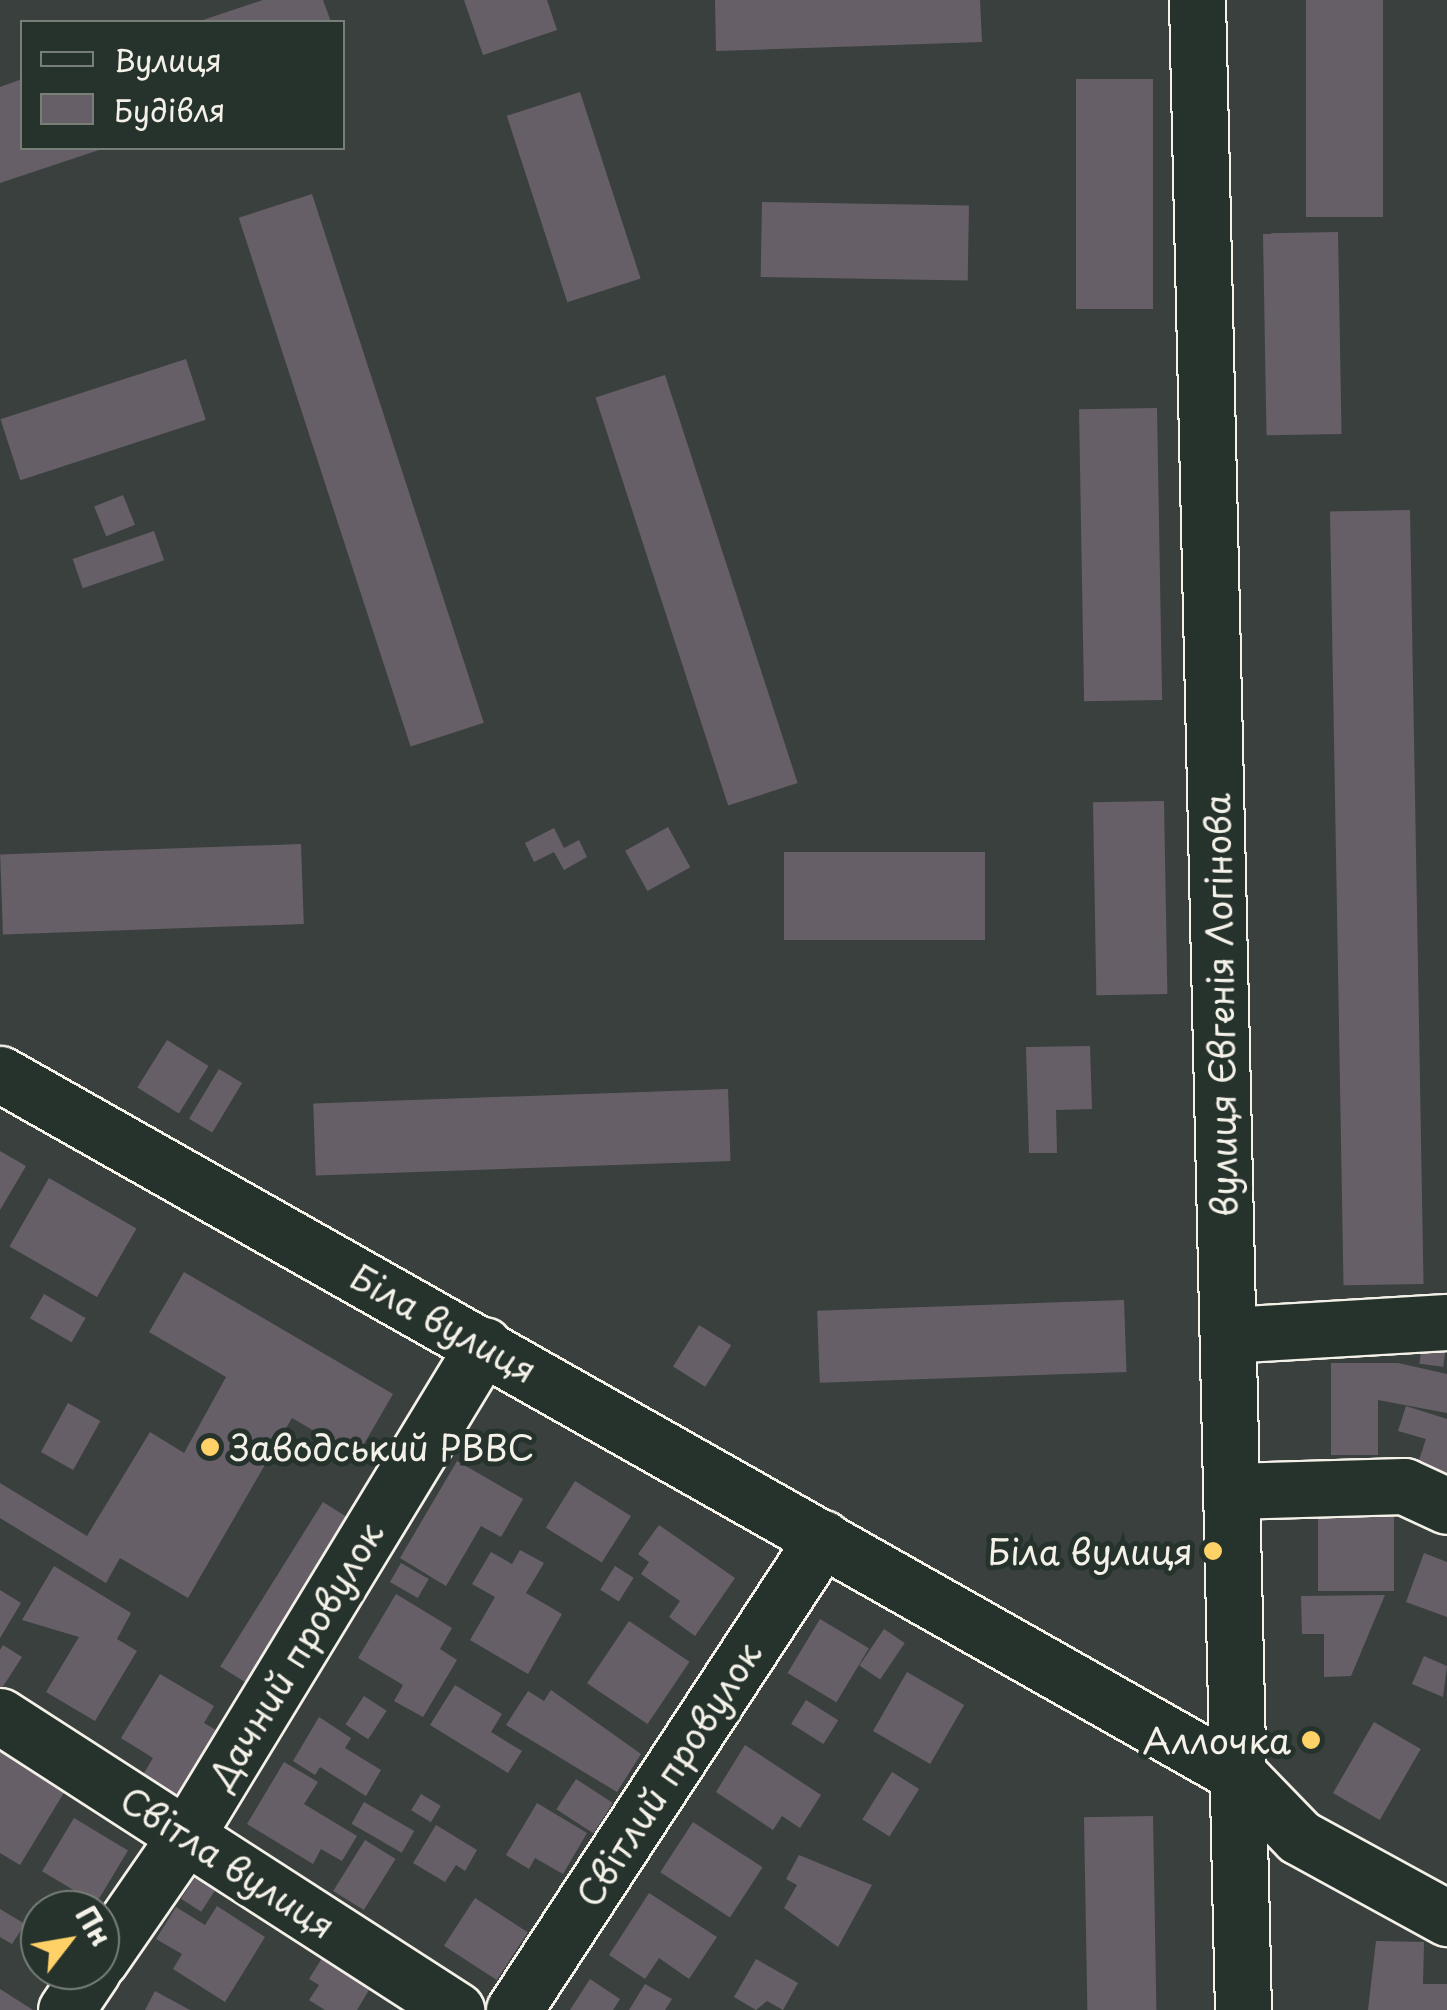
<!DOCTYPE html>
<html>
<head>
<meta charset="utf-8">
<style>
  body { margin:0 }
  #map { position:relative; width:1447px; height:2010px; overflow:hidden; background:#3a403e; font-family:"Playpen Sans",sans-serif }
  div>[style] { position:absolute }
  .building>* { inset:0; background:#675f67; transform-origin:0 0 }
  .roads { filter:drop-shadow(2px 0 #f4f1e8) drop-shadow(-2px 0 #f4f1e8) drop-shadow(0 2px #f4f1e8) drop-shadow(0 -2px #f4f1e8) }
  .minor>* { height:55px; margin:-27.5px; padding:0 27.5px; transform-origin:27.5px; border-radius:27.5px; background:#26332d }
  .dots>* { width:28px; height:28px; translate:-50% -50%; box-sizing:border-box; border:5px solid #26332d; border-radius:50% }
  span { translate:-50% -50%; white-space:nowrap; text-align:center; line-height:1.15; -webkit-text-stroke:10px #26332d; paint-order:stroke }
  .street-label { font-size:35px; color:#f4f1e8 }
  .poi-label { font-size:35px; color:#f4f1e8 }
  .left { translate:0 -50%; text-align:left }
  .right { translate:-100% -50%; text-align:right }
  .legend { position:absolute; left:20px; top:20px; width:325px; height:130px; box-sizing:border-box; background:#26332d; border:2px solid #787f78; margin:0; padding:12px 18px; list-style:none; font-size:30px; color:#f4f1e8 }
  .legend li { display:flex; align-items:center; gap:20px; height:50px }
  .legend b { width:50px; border:2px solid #787f78 }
  .north { position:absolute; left:20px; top:1890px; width:100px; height:100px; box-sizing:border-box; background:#26332d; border:2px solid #787f78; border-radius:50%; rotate:59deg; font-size:28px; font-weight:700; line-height:40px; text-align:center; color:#f4f1e8 }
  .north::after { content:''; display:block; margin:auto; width:35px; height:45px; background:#ffd166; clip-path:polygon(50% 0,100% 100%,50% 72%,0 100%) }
</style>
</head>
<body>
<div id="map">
  <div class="building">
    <div style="clip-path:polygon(263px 0,323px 0,331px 22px,197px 22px)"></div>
    <div style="clip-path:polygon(464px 0,547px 0,557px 30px,483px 55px)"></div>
    <div style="clip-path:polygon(715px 0,980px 0,982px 42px,716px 51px)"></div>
    <div style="left:1306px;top:0;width:77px;height:217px"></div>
    <div style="clip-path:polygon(22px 79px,22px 148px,105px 148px,0 183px,0 87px)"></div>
    <div style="left:1153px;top:79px;width:230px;height:77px;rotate:90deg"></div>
    <div style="left:580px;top:92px;width:196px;height:77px;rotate:72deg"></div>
    <div style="left:312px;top:194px;width:556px;height:77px;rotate:72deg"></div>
    <div style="left:762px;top:202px;width:207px;height:75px;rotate:1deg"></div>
    <div style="left:1338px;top:232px;width:202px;height:75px;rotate:89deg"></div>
    <div style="left:186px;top:359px;width:64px;height:195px;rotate:72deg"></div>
    <div style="left:665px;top:375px;width:429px;height:73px;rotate:72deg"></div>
    <div style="left:1157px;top:408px;width:292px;height:78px;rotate:89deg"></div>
    <div style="left:123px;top:495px;width:32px;height:31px;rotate:68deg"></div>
    <div style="left:1410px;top:510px;width:774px;height:80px;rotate:89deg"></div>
    <div style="left:154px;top:531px;width:31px;height:86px;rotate:71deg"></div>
    <div style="left:1164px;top:801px;width:193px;height:71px;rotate:89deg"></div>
    <div style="left:668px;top:827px;width:46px;height:49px;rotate:61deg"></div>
    <div style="clip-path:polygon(554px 828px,564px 848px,579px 840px,587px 857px,564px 870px,554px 852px,534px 862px,525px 843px)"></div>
    <div style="left:301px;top:844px;width:80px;height:301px;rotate:88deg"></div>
    <div style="left:784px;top:852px;width:201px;height:88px"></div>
    <div style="left:167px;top:1040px;width:49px;height:56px;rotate:32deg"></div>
    <div style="clip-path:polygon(1090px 1046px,1092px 1109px,1056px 1110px,1057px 1153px,1029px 1153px,1026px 1047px)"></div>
    <div style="left:219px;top:1069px;width:27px;height:58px;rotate:31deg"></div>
    <div style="left:728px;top:1089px;width:72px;height:415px;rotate:88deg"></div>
    <div style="clip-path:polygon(0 1151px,26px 1166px,0 1210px)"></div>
    <div style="left:49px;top:1178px;width:101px;height:79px;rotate:30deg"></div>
    <div style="clip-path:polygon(184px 1272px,393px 1394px,357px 1456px,292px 1418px,188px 1598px,120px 1558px,106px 1583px,0 1518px,0 1483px,87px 1536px,150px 1432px,184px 1453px,226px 1377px,149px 1332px)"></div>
    <div style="left:44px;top:1294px;width:48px;height:28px;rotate:30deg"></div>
    <div style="left:1124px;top:1300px;width:72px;height:307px;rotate:88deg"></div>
    <div style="left:699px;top:1325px;width:38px;height:49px;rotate:32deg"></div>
    <div style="left:1423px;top:1335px;width:24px;height:29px;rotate:7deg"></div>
    <div style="clip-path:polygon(1331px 1363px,1398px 1363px,1447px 1374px,1447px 1413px,1378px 1400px,1378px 1455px,1331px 1455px)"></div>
    <div style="left:68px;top:1403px;width:37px;height:56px;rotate:29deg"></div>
    <div style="clip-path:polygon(1406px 1406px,1447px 1419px,1447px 1478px,1416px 1469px,1426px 1439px,1398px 1431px)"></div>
    <div style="clip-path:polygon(457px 1461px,523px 1499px,501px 1537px,481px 1526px,446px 1586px,400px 1558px)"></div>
    <div style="left:575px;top:1481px;width:66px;height:55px;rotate:32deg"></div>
    <div style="left:323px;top:1502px;width:39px;height:194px;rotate:32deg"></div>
    <div style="left:1318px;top:1514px;width:76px;height:77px"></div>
    <div style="clip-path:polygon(659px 1525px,735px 1578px,695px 1636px,669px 1617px,680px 1601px,641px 1574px,649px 1562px,638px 1554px)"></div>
    <div style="clip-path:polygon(520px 1550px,544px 1563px,526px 1593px,562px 1614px,528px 1674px,470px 1640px,495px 1597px,472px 1584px,491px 1552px,512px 1564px)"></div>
    <div style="clip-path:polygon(1424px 1553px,1447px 1562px,1447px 1617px,1406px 1602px)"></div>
    <div style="left:401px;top:1563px;width:32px;height:22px;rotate:30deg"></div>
    <div style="clip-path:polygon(54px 1566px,131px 1613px,117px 1639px,137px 1651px,95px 1721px,46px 1692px,79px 1637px,22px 1620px)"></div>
    <div style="left:615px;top:1566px;width:22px;height:28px;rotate:32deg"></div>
    <div style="clip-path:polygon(0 1590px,21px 1603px,0 1638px)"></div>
    <div style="clip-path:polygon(396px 1594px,452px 1628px,440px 1649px,457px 1660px,423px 1717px,394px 1701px,403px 1685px,358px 1658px)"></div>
    <div style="clip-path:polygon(1385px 1595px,1351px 1676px,1324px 1677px,1324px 1634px,1302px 1634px,1301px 1596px)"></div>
    <div style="left:820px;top:1619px;width:57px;height:63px;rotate:31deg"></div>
    <div style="left:629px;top:1621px;width:73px;height:75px;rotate:34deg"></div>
    <div style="left:884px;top:1629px;width:25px;height:44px;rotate:34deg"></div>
    <div style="clip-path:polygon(3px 1645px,22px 1657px,0 1691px,0 1650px)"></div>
    <div style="clip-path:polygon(1424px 1656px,1447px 1666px,1443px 1697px,1412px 1684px)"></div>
    <div style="left:907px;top:1672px;width:66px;height:68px;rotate:30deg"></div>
    <div style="clip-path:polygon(160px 1674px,214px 1706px,204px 1723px,221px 1733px,176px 1807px,138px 1783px,153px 1758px,121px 1738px)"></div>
    <div style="clip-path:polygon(455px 1685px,502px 1714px,491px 1732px,522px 1751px,508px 1773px,430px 1725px)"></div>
    <div style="clip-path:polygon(551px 1690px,641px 1754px,617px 1792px,506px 1725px,528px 1691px,544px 1701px)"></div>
    <div style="left:364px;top:1696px;width:27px;height:34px;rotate:33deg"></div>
    <div style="left:806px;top:1700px;width:38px;height:28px;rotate:32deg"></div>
    <div style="clip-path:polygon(319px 1717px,351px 1738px,345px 1748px,381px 1770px,366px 1796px,320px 1767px,315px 1775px,293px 1761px)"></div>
    <div style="left:1374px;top:1722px;width:54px;height:82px;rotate:30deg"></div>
    <div style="clip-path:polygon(745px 1745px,821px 1795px,800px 1828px,782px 1816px,773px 1830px,716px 1792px)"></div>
    <div style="clip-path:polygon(0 1751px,65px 1791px,20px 1865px,0 1853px)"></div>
    <div style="clip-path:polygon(284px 1762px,318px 1782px,304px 1804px,357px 1836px,342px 1861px,321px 1849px,313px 1864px,247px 1824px)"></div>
    <div style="left:892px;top:1772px;width:32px;height:56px;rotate:32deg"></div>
    <div style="left:576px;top:1779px;width:44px;height:36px;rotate:33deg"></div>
    <div style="left:421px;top:1794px;width:23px;height:19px;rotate:31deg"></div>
    <div style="left:364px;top:1802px;width:58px;height:25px;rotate:30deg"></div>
    <div style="clip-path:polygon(537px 1803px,587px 1833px,563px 1874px,535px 1858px,529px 1869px,506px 1855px)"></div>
    <div style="left:1153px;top:1816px;width:194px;height:69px;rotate:89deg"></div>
    <div style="left:74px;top:1818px;width:63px;height:62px;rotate:31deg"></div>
    <div style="left:693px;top:1822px;width:83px;height:60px;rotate:33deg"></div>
    <div style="clip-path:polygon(436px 1825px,477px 1850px,465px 1871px,456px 1865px,445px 1882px,413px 1863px)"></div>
    <div style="left:365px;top:1840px;width:36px;height:60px;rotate:32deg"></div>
    <div style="clip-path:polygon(799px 1855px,872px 1885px,838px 1947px,784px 1908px,797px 1885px,786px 1879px)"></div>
    <div style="left:199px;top:1871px;width:24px;height:33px;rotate:33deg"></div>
    <div style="clip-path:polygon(649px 1893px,717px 1937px,689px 1979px,659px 1958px,645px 1979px,609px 1955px)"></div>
    <div style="left:475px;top:1898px;width:63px;height:57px;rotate:33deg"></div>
    <div style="clip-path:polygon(217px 1906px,265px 1937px,225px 2002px,173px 1969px,182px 1954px,156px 1939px,176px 1907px,205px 1925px)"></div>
    <div style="clip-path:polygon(0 1909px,25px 1924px,12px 1944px,0 1937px)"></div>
    <div style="clip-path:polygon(1376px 1941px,1424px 1942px,1423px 1984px,1447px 1984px,1447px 2010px,1368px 2010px)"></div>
    <div style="clip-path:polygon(324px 1955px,372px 1985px,357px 2010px,325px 2010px,309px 2000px,319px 1985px,309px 1979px)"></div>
    <div style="clip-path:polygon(756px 1959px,798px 1983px,783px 2010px,767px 2001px,756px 2010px,734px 1997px)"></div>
    <div style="clip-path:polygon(590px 1979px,620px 1999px,613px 2010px,570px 2010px)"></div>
    <div style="clip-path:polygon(645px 1984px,672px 1999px,665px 2010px,629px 2010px)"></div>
    <div style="clip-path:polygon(0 1989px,33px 2010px,0 2010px)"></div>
    <div style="clip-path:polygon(155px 1991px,190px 2010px,145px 2010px)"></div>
  </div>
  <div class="roads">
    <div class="minor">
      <div style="left:1197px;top:0;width:2011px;rotate:88.69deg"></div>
      <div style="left:0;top:1074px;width:1424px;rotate:29.5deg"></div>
      <div style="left:1239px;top:1775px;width:86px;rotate:45.9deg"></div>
      <div style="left:1299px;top:1837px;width:169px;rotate:28.7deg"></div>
      <div style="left:1228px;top:1335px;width:219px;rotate:-3.4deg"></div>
      <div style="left:1232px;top:1491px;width:172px;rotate:-1.7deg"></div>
      <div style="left:1404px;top:1486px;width:47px;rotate:24.9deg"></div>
      <div style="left:0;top:1716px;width:543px;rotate:32.81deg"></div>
      <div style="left:100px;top:1960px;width:153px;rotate:-55.4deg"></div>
      <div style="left:187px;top:1834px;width:572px;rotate:-58.73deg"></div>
      <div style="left:66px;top:2010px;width:48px;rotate:-56deg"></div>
      <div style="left:514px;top:2010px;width:564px;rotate:-56.79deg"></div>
    </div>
  </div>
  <div class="dots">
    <div style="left:210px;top:1447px;background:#ffd166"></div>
    <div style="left:1213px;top:1551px;background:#ffd166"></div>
    <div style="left:1311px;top:1740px;background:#ffd166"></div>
  </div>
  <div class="street-label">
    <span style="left:1220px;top:1005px;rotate:-91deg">вулиця Євгенія Логінова</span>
    <span style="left:444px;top:1323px;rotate:29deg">Біла вулиця</span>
    <span style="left:295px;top:1655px;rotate:-59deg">Дачний провулок</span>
    <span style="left:668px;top:1774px;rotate:-57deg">Світлий провулок</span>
    <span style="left:228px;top:1862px;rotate:33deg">Світла вулиця</span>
  </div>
  <div class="poi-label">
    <span class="left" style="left:230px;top:1447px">Заводський РВВС</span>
    <span class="right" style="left:1193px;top:1551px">Біла вулиця</span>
    <span class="right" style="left:1291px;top:1740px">Аллочка</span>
  </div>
  <ul class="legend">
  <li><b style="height:12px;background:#26332d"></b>Вулиця</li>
  <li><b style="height:28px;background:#675f67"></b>Будівля</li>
  </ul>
  <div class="north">Пн</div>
</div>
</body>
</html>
